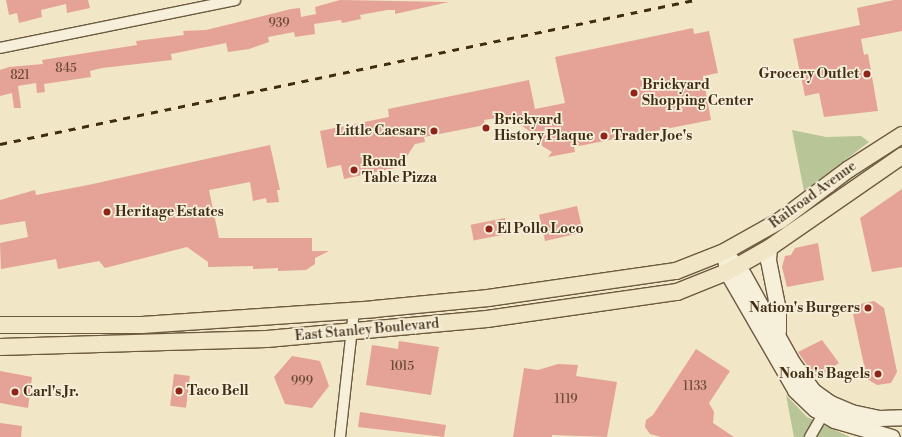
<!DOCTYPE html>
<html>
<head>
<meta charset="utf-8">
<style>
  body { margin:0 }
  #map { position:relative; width:902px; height:437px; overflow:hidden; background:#f1e6c6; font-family:"Libre Bodoni",serif }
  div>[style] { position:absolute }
  .green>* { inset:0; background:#b8c596 }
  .building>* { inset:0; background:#e4a396; transform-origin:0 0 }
  .roads { filter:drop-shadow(1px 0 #6c5a40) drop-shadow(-1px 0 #6c5a40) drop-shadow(0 1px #6c5a40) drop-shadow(0 -1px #6c5a40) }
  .minor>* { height:10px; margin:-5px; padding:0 5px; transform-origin:5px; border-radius:5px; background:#f6efda }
  .secondary>* { height:15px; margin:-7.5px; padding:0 7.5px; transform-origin:7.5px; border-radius:7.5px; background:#f6efda }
  .primary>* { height:16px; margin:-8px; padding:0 8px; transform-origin:8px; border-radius:8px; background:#f1e6c6 }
  .rail>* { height:3px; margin-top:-1.5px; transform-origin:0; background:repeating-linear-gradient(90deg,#402b13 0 7px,transparent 0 14px) }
  .dots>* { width:11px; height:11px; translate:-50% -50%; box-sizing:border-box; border:2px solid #f6efda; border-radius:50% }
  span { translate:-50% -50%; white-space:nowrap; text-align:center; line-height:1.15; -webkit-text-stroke:3.5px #f6efda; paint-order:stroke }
  .number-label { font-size:12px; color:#694934 }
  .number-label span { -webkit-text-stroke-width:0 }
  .poi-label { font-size:14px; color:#402b13; font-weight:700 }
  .right { translate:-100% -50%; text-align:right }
  .left { translate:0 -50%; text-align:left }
  .street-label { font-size:14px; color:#402b13 }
</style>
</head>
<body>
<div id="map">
  <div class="green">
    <div style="clip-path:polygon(792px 130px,826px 137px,861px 136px,869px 142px,804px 191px)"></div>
    <div style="clip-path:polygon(786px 395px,807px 417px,850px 437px,794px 437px)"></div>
  </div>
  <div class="building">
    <div style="clip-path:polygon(6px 0,88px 0,90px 8px,67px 13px,66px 4px,41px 10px,42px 17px,19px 23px,17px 13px,9px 15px)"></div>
    <div style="clip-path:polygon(340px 0,449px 2px,395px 14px,395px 10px,387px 10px,360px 15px,361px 19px,342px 23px,341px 20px,314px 24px,315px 34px,295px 37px,294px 32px,268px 37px,269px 42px,249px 49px,228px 52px,226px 43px,171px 54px,172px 60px,102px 68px,90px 71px,91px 77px,44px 84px,45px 92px,37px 93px,36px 83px,18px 86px,21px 108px,14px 108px,12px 93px,0 96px,0 70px,9px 67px,43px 64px,42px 60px,137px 45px,136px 41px,184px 35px,183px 31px,206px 30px,291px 9px,300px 8px,301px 17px,316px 14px,315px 7px)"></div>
    <div style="clip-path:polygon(894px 0,902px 0,902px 31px,861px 39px,864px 55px,868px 54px,878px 111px,824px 117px,819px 93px,805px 96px,793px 39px,860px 25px,857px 8px)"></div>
    <div style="clip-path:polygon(693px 28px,694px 34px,709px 31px,718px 73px,703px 76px,711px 120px,574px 147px,575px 152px,548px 157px,552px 152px,542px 146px,540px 134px,535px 135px,518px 123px,511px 124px,510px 120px,502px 121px,496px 118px,484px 120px,485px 125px,424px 137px,425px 142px,415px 144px,403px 162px,404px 166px,344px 179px,341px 165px,327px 168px,320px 131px,389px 117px,388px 109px,529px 80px,535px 109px,565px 103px,555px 57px)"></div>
    <div style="clip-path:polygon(270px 145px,280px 190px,277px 190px,279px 202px,267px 203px,266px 198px,253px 201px,250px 182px,209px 190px,219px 238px,312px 238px,312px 251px,329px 251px,315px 258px,315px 264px,306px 270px,278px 271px,278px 268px,253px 269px,253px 266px,208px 267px,208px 262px,187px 247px,105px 268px,99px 261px,58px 269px,56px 259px,1px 269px,0 243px,28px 237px,25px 221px,0 225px,0 200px,35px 190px,36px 195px,88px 185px)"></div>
    <div style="clip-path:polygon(902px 189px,902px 267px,872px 272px,860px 218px)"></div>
    <div style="left:577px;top:206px;width:27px;height:39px;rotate:77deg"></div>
    <div style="left:505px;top:218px;width:16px;height:35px;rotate:79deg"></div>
    <div style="clip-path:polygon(818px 243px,824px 280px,787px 287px,782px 267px,785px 256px,791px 255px,795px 248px)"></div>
    <div style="clip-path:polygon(874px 301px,884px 308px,897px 372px,891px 383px,877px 385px,867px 379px,853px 314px,860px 304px)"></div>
    <div style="clip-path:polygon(822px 340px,839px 363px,816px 378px,798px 352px)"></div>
    <div style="clip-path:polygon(399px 341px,439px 347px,431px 395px,366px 385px,372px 345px,398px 349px)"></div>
    <div style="clip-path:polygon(696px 349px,730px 371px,709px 403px,714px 412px,713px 423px,734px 437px,661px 437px,650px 434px,645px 427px,646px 420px,653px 415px)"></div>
    <div style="clip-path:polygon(292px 356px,320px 361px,329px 386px,312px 408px,285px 404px,274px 377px)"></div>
    <div style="clip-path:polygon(558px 364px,578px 365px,576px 376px,617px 382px,607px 437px,552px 435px,552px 437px,513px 437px,524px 368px,538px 370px)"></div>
    <div style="clip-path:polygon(0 371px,32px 377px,28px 408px,0 403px)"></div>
    <div style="left:174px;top:374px;width:16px;height:32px;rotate:7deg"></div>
    <div style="clip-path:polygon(360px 412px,446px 425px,444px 437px,358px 427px)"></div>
    <div style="clip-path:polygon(0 423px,22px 426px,21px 437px,0 437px)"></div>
  </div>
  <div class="roads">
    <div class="minor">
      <div style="left:0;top:48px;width:240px;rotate:-11.5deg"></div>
      <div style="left:340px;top:437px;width:127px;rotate:-83.7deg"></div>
      <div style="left:810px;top:437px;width:34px;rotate:-60deg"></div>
    </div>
    <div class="secondary">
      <div style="left:769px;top:248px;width:12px;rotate:95deg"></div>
      <div style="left:768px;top:260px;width:51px;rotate:78.7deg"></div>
      <div style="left:778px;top:310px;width:21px;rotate:90deg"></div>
      <div style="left:724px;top:252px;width:20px;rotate:81deg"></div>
      <div style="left:727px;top:272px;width:136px;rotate:60deg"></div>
      <div style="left:795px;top:390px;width:28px;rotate:44deg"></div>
      <div style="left:815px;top:409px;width:22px;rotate:30deg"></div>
      <div style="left:834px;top:420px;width:60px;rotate:16.3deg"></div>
      <div style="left:729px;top:257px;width:22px;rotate:51deg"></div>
      <div style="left:743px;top:274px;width:101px;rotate:60.9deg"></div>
      <div style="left:792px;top:362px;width:34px;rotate:54deg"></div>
      <div style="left:812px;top:390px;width:22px;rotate:36deg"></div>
      <div style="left:830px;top:403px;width:23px;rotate:23deg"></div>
      <div style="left:851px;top:412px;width:29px;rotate:12deg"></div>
      <div style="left:879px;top:418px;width:23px;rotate:-2deg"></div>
    </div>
    <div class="primary">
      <div style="left:0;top:325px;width:142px"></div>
      <div style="left:142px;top:325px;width:233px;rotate:-3.9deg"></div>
      <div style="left:374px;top:309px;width:115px;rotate:-5.5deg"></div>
      <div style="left:488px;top:298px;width:190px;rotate:-8.2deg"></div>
      <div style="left:676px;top:271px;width:52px;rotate:-21.6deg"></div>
      <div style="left:724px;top:252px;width:65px;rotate:-29.3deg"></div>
      <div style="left:781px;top:220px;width:85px;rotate:-36.9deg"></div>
      <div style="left:849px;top:169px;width:63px;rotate:-32.7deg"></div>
      <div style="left:0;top:347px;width:267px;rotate:-1.7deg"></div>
      <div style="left:267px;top:339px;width:221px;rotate:-5.2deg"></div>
      <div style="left:487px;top:319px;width:192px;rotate:-8.1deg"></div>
      <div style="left:677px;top:292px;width:54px;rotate:-21.8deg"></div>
      <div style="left:727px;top:272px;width:48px;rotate:-29.7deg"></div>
      <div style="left:769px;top:248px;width:162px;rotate:-34.7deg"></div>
    </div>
  </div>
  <div class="rail">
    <div style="left:0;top:144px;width:709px;rotate:-11.72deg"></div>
  </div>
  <div class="dots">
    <div style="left:867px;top:74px;background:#8f2418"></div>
    <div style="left:634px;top:93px;background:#8f2418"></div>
    <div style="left:486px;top:128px;background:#8f2418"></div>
    <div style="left:434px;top:131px;background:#8f2418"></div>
    <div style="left:604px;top:136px;background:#8f2418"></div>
    <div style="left:354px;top:170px;background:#8f2418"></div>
    <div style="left:107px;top:212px;background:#8f2418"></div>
    <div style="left:489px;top:229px;background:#8f2418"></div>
    <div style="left:868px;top:308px;background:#8f2418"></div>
    <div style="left:878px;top:374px;background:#8f2418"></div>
    <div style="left:179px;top:391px;background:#8f2418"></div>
    <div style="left:15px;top:392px;background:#8f2418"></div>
  </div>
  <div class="number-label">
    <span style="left:279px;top:24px">939</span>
    <span style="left:66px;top:69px">845</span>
    <span style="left:20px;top:76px">821</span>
    <span style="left:402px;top:367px">1015</span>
    <span style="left:302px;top:382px">999</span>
    <span style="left:695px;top:387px">1133</span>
    <span style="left:566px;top:400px">1119</span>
  </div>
  <div class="poi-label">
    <span class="right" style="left:859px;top:74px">Grocery Outlet</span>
    <span class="left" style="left:642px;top:93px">Brickyard<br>Shopping Center</span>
    <span class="left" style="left:494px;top:128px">Brickyard<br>History Plaque</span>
    <span class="right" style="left:426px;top:131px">Little Caesars</span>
    <span class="left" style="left:612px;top:136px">Trader Joe's</span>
    <span class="left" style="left:362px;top:170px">Round<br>Table Pizza</span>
    <span class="left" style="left:115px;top:212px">Heritage Estates</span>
    <span class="left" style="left:497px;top:229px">El Pollo Loco</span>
    <span class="right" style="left:860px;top:308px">Nation's Burgers</span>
    <span class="right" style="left:870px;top:374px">Noah's Bagels</span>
    <span class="left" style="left:187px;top:391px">Taco Bell</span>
    <span class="left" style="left:23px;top:392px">Carl's Jr.</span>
  </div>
  <div class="street-label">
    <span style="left:813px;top:195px;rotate:-36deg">Railroad Avenue</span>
    <span style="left:367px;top:330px;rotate:-5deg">East Stanley Boulevard</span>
  </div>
</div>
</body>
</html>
